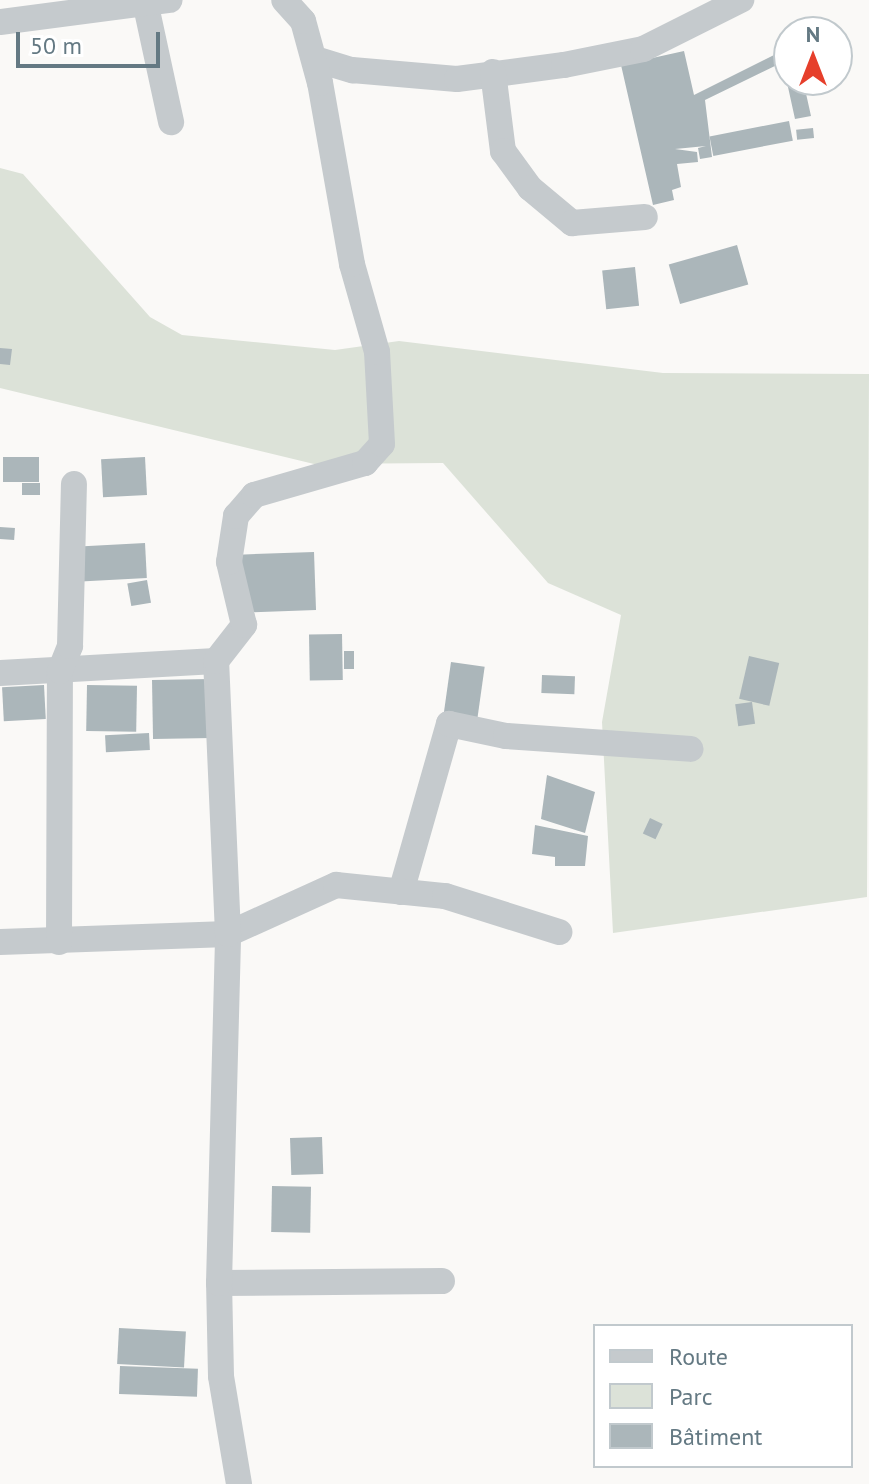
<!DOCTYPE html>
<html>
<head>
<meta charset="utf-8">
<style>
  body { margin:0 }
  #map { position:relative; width:869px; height:1484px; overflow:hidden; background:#faf9f7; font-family:"PT Sans",sans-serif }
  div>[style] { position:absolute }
  .green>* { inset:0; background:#dce2d8 }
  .building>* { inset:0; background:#abb6ba; transform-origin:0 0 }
  .minor>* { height:26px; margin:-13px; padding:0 13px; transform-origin:13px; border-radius:13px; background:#c5cacd }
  span { translate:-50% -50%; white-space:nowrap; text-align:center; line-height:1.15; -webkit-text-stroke:8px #fff; paint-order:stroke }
  .legend { position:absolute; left:593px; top:1324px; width:260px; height:144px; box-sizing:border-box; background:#fff; border:2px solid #c1c9cd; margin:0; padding:10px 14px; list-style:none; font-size:24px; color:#647983 }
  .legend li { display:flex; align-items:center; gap:16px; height:40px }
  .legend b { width:40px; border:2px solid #c1c9cd }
  .north { position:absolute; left:773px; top:16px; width:80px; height:80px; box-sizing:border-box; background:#fff; border:2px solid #c1c9cd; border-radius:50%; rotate:0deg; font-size:22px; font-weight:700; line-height:32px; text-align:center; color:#647983 }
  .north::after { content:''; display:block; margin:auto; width:28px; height:36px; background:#e63f2b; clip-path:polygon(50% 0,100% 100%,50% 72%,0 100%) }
  .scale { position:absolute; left:16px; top:32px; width:144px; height:36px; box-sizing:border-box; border:4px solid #647983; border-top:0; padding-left:10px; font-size:24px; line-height:28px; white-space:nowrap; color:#647983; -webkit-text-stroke:6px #fff; paint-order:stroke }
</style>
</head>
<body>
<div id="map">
  <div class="green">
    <div style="clip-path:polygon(0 168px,23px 174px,150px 317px,182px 335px,335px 350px,399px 341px,663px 373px,869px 374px,867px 897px,613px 933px,602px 722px,621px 615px,548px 583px,443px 463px,314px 464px,0 388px)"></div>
  </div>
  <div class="building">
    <div style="clip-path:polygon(789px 43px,789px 80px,803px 80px,811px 116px,795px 119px,779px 46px)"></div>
    <div style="clip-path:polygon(684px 51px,694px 95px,776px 54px,781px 63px,705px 100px,712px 157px,700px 159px,698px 148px,706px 146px,675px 149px,697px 152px,698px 162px,677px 164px,681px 187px,672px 190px,674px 200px,653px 205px,621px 65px)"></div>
    <div style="left:789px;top:121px;width:20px;height:81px;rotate:79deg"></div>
    <div style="left:813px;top:128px;width:10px;height:17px;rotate:84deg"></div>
    <div style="left:737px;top:245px;width:41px;height:71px;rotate:74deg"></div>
    <div style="left:635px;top:267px;width:39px;height:33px;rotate:84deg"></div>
    <div style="clip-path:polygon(0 348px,12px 349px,10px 365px,0 364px)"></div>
    <div style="left:3px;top:457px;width:36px;height:25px"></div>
    <div style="left:145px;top:457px;width:38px;height:44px;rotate:87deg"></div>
    <div style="left:22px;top:483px;width:18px;height:12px"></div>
    <div style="left:0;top:527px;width:15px;height:12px;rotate:4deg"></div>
    <div style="left:145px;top:543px;width:35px;height:66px;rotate:87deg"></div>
    <div style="left:314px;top:552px;width:58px;height:76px;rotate:88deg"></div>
    <div style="left:147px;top:580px;width:23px;height:20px;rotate:80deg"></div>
    <div style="left:342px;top:634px;width:46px;height:33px;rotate:89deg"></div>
    <div style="left:344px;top:651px;width:10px;height:18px"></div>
    <div style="left:749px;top:656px;width:31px;height:44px;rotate:13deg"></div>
    <div style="left:451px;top:662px;width:34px;height:52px;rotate:8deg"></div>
    <div style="left:542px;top:675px;width:33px;height:18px;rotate:2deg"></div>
    <div style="left:211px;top:679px;width:59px;height:59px;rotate:89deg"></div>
    <div style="left:44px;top:685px;width:34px;height:42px;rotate:87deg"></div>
    <div style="left:87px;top:685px;width:50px;height:46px;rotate:1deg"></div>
    <div style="left:752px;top:702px;width:22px;height:17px;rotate:82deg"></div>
    <div style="left:149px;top:733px;width:17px;height:44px;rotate:87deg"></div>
    <div style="clip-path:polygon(547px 775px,595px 792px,585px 833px,541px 819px)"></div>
    <div style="left:650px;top:818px;width:14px;height:17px;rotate:25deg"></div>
    <div style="clip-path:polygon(535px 825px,588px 836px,585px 866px,555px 866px,555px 857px,532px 854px)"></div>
    <div style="left:322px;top:1137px;width:37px;height:32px;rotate:88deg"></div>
    <div style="left:272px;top:1186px;width:39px;height:46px;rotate:1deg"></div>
    <div style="left:119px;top:1328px;width:67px;height:36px;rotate:3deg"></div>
    <div style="left:120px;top:1366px;width:78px;height:28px;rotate:2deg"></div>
  </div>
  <div class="minor">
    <div style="left:146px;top:6px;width:119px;rotate:77.8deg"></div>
    <div style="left:0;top:22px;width:171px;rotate:-7.4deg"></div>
    <div style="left:315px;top:59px;width:39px;rotate:17deg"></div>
    <div style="left:352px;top:70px;width:105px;rotate:4.9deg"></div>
    <div style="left:457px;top:79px;width:108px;rotate:-7.5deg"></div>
    <div style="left:564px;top:65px;width:81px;rotate:-11.4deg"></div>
    <div style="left:643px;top:49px;width:110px;rotate:-26.6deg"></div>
    <div style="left:493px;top:72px;width:80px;rotate:82.8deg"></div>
    <div style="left:503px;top:151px;width:46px;rotate:53.9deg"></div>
    <div style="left:530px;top:188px;width:55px;rotate:39.8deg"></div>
    <div style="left:572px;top:223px;width:73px;rotate:-4.7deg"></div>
    <div style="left:0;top:673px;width:216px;rotate:-3.2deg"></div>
    <div style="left:401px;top:892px;width:175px;rotate:-74.1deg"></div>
    <div style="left:449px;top:724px;width:58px;rotate:11.9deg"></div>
    <div style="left:506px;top:736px;width:185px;rotate:4deg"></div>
    <div style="left:0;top:942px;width:228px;rotate:-2deg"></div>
    <div style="left:228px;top:934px;width:119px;rotate:-24.4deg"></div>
    <div style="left:336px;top:885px;width:110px;rotate:5.8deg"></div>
    <div style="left:445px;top:896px;width:120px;rotate:17.5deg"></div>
    <div style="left:59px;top:942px;width:271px;rotate:-89.8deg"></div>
    <div style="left:60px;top:671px;width:27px;rotate:-68deg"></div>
    <div style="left:70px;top:646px;width:162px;rotate:-88.6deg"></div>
    <div style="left:219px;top:1283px;width:223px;rotate:-0.5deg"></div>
    <div style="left:239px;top:1484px;width:109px;rotate:-99.5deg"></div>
    <div style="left:221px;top:1376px;width:93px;rotate:-91.2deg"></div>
    <div style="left:219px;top:1283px;width:349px;rotate:-88.5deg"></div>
    <div style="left:228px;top:934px;width:273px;rotate:-92.5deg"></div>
    <div style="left:216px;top:661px;width:46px;rotate:-52.1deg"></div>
    <div style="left:244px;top:625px;width:65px;rotate:-103.4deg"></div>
    <div style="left:229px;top:562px;width:47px;rotate:-81.3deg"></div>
    <div style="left:236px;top:516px;width:28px;rotate:-49deg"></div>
    <div style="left:254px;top:495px;width:116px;rotate:-16.1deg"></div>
    <div style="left:365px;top:463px;width:25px;rotate:-48deg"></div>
    <div style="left:382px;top:444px;width:92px;rotate:-93.1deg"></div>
    <div style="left:377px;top:352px;width:91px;rotate:-105.9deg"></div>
    <div style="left:352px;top:264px;width:184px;rotate:-100deg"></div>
    <div style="left:320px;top:83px;width:64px;rotate:-105.3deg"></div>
    <div style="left:303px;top:21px;width:28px;rotate:-132deg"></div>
  </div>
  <ul class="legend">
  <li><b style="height:10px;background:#c5cacd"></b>Route</li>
  <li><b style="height:22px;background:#dce2d8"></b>Parc</li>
  <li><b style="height:22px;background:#abb6ba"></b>Bâtiment</li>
  </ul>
  <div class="north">N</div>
  <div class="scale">50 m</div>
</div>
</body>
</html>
